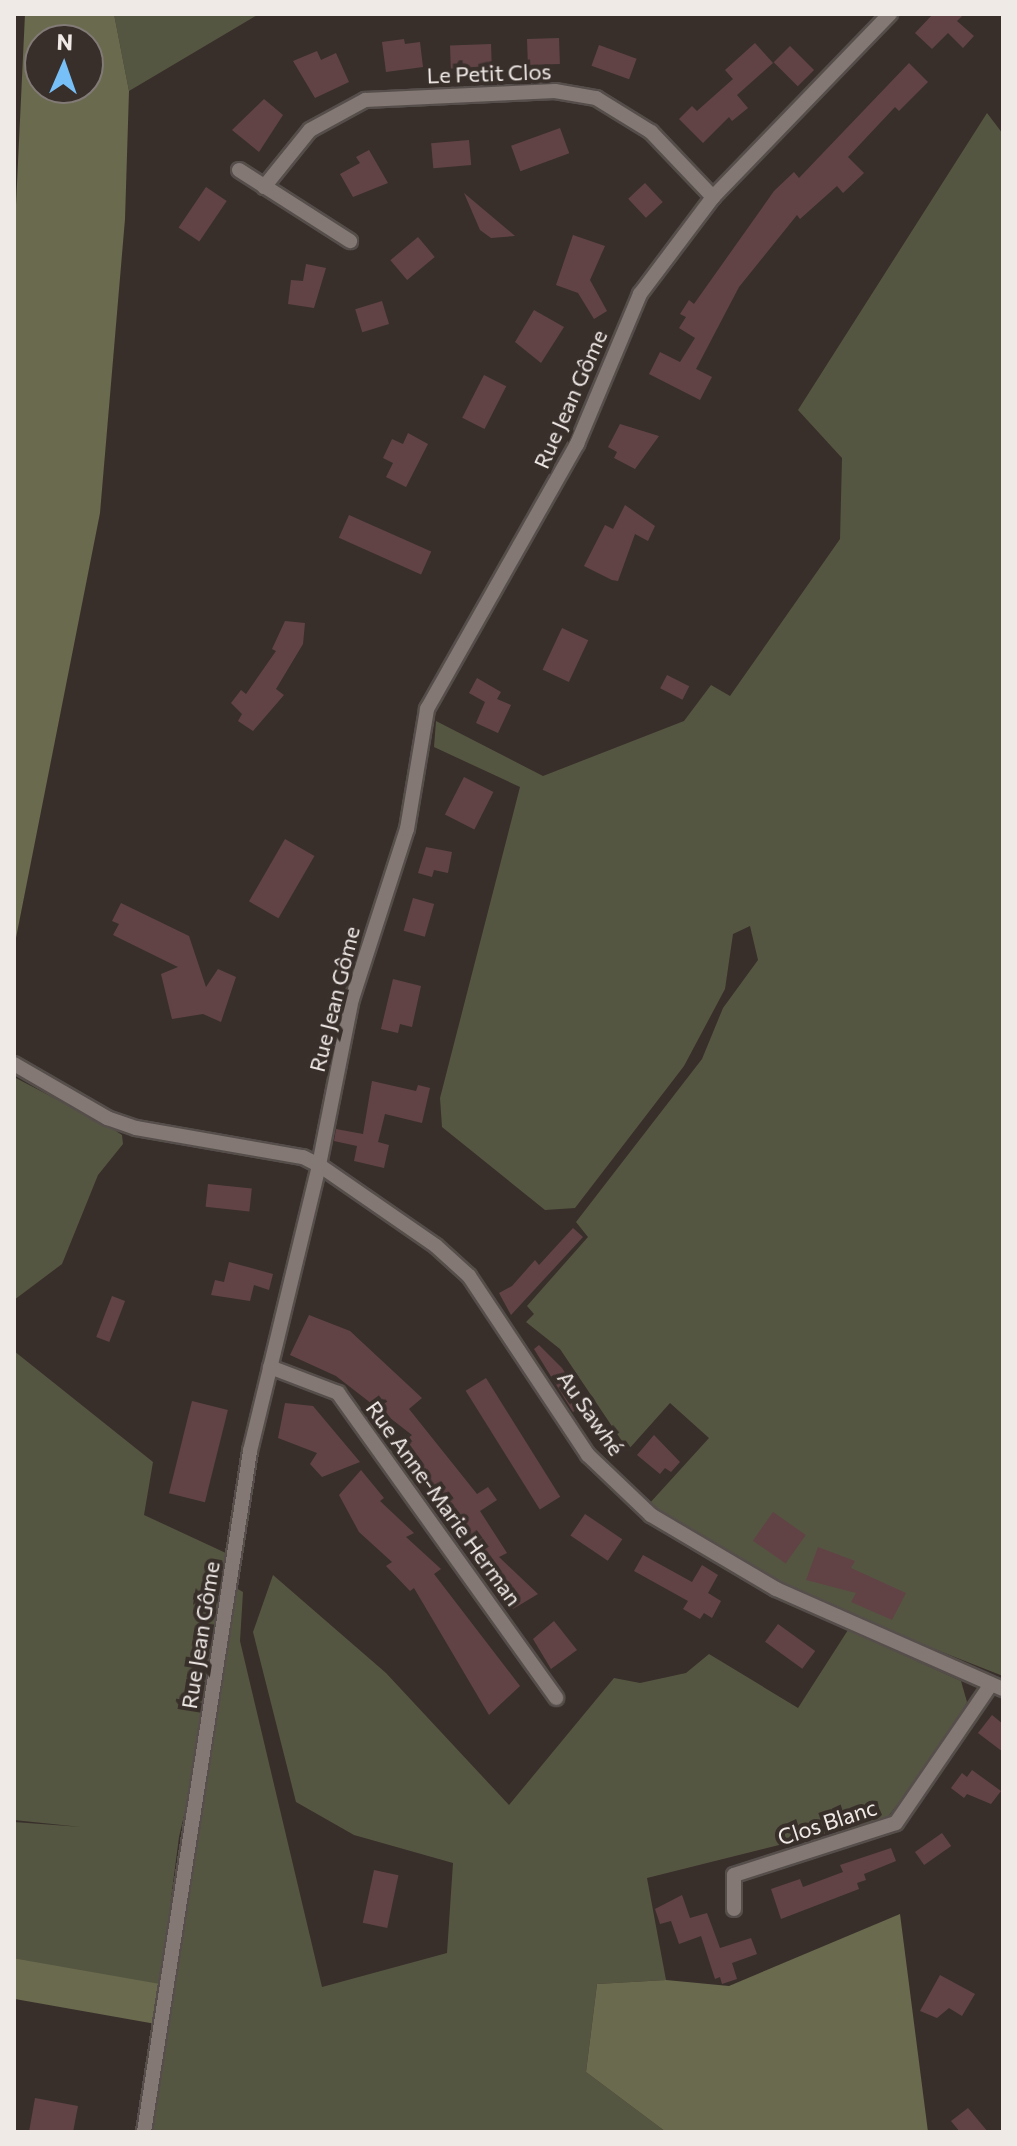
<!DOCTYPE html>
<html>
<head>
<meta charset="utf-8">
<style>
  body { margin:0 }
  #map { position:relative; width:1017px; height:2146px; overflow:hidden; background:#382f2b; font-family:Commissioner,sans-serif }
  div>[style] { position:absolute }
  .green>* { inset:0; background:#555641 }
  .forest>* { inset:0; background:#6a6a4e; transform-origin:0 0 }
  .building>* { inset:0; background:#614346; transform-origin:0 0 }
  .roads { filter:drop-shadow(2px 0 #554e4a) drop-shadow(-2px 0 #554e4a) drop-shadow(0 2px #554e4a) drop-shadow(0 -2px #554e4a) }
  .minor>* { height:14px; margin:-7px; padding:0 7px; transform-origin:7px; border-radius:7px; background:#837874 }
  span { translate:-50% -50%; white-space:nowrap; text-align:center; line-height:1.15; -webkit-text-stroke:8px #382f2b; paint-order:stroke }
  .street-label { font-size:22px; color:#f0eae7 }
  .frame { position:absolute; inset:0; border:16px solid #f0eae7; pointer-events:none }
  .north { position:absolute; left:24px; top:24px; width:80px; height:80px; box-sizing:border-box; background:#382f2b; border:2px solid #827a76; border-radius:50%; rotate:2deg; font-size:22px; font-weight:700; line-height:32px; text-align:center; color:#f0eae7 }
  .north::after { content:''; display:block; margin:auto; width:28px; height:36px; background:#77bff7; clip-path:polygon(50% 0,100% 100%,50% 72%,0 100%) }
</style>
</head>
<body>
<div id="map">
  <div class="green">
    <div style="clip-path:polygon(114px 14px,259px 14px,129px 91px)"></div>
    <div style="clip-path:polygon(987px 113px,1003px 134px,1003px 1676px,782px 1589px,649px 1504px,709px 1438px,670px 1403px,628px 1450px,560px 1349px,526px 1322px,534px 1314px,527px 1306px,588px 1237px,576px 1222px,702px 1059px,723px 1008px,758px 960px,750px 926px,733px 934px,725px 989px,684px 1066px,575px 1208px,545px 1210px,442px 1127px,440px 1098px,520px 787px,434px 747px,436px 721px,543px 776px,684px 721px,711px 685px,730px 696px,840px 539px,842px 458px,798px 410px)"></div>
    <div style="clip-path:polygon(14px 1077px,113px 1129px,122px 1135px,123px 1144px,98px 1175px,62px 1264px,14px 1300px)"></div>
    <div style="clip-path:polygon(14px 1351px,153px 1462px,144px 1515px,228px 1554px,206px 1722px,179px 1837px,160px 1984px,14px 1993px,14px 1822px,81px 1827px,14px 1820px)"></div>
    <div style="clip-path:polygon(273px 1575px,386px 1673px,509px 1805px,614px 1678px,640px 1683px,686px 1673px,709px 1654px,798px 1708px,848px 1630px,961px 1681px,967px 1702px,940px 1749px,887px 1818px,647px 1878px,666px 1980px,597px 1984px,586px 2072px,666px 2132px,153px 2132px,236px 1588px,243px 1592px,240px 1641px,322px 1987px,447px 1953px,453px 1863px,354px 1835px,296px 1802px,253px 1632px)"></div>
  </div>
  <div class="forest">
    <div style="clip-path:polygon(evenodd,25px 14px,114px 14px,129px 91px,125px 219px,100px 513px,14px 948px,14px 247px,25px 14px,40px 40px,88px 40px,88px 88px,40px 88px,40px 40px)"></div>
    <div style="clip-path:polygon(900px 1914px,928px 2132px,666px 2132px,586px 2072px,597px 1984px,666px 1980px,729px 1986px)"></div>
    <div style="left:160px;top:1984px;width:40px;height:146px;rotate:100deg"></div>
  </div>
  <div class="building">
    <div style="clip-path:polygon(933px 14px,964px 14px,957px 21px,974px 36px,963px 48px,948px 33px,932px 49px,915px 33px)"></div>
    <div style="left:559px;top:38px;width:26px;height:32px;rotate:88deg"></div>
    <div style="clip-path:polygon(404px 39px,405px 44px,420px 42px,423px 67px,386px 72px,382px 42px)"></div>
    <div style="clip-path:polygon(755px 43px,773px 63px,737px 95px,748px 108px,732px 121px,729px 117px,703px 143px,679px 119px,692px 106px,697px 111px,733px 79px,725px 70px)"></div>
    <div style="left:491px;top:44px;width:23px;height:41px;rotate:88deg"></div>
    <div style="left:599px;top:45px;width:40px;height:22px;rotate:20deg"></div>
    <div style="left:790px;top:46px;width:34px;height:23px;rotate:45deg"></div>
    <div style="clip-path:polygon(317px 51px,321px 60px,336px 53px,349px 82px,315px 98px,293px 61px)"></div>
    <div style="clip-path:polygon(909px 63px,928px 82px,899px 111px,895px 107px,848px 157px,864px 173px,843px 193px,837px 186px,800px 219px,797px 215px,739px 287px,696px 369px,712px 377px,700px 400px,649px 374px,660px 352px,680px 362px,695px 338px,679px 328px,686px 317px,680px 314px,689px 300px,694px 304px,774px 191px,794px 172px,799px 178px)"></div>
    <div style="clip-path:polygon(264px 99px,283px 115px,259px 152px,232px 130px)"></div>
    <div style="left:560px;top:128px;width:27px;height:52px;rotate:70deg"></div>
    <div style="left:469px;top:140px;width:25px;height:38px;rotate:85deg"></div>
    <div style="clip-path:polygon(369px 150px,388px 183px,353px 197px,340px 174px,360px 163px,356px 157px)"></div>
    <div style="left:645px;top:183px;width:26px;height:23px;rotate:47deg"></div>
    <div style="left:206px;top:187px;width:25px;height:49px;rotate:34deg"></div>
    <div style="clip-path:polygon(464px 193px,515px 236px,491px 238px,480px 230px)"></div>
    <div style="clip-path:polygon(573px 235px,605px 246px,590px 280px,607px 311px,594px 319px,578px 293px,556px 285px)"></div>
    <div style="left:418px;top:237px;width:26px;height:36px;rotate:50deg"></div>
    <div style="clip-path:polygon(306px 264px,326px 268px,314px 308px,288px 304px,291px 280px,303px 281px)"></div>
    <div style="left:382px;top:301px;width:24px;height:28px;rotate:73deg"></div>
    <div style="clip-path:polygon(534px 310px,564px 327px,541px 363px,515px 342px)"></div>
    <div style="left:484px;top:375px;width:25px;height:48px;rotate:27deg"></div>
    <div style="clip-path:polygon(620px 424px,659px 436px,635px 469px,614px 458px,617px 452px,608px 447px)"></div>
    <div style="clip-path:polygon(408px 433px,428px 444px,406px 487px,386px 477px,393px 463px,383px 458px,392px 439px,403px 444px)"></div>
    <div style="clip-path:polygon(625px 505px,655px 526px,648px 541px,635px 534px,618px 581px,612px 580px,584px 566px,605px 525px,613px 529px)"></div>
    <div style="left:349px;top:515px;width:90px;height:25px;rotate:24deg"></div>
    <div style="clip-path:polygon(285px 621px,305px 623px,303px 644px,276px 689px,284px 695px,253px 731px,238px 721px,242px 714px,231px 703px,241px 690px,246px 694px,276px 651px,272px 649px)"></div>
    <div style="left:562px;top:628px;width:29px;height:46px;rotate:25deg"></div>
    <div style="left:667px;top:675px;width:25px;height:15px;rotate:27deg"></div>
    <div style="clip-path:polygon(477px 678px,501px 692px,497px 699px,511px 705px,498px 733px,476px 723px,485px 702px,469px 693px)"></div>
    <div style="left:464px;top:777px;width:33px;height:42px;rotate:27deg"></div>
    <div style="left:285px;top:839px;width:34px;height:72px;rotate:30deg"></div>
    <div style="clip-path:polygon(426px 847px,452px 852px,448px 873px,434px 870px,432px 877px,418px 873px)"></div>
    <div style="left:413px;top:898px;width:22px;height:34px;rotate:16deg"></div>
    <div style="clip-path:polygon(121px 903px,189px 936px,206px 987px,218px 969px,236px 977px,221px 1022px,203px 1014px,172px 1019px,161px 974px,178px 967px,113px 935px,119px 924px,112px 921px)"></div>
    <div style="clip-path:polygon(393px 979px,421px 986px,412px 1027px,400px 1024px,398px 1033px,381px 1029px)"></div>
    <div style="clip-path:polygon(372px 1081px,416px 1091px,418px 1085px,430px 1088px,422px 1123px,385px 1114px,378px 1142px,389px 1145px,384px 1168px,354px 1161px,357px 1146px,334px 1141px,336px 1129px,363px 1134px)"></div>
    <div style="left:208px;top:1184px;width:44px;height:23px;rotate:6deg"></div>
    <div style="clip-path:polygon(573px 1228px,583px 1237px,511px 1315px,499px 1293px,512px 1286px,535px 1260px,539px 1265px)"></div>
    <div style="clip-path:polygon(229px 1262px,273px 1274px,269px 1290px,254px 1285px,250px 1301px,211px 1295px,215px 1280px,224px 1282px)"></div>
    <div style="left:112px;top:1296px;width:14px;height:44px;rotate:21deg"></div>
    <div style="clip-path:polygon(309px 1315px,350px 1331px,422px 1398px,409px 1409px,477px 1494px,488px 1487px,497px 1500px,480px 1511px,507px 1553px,499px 1557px,538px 1594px,513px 1609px,490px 1582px,400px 1445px,412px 1435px,336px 1376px,290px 1355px)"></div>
    <div style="clip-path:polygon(539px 1345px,562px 1368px,585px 1404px,573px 1412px,534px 1349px)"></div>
    <div style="left:486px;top:1378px;width:140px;height:24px;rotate:58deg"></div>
    <div style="left:192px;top:1401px;width:37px;height:95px;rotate:14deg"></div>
    <div style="clip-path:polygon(285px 1403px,313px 1406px,360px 1462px,322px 1477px,310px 1464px,317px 1453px,278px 1438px)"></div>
    <div style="clip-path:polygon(654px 1435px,680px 1462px,671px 1472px,665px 1468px,660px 1474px,637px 1455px)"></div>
    <div style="clip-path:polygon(361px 1470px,384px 1498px,380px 1501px,414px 1533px,406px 1537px,441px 1569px,434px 1574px,520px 1686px,489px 1715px,414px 1588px,410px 1591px,386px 1566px,392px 1562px,359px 1532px,339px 1495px)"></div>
    <div style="left:773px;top:1512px;width:40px;height:35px;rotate:35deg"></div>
    <div style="left:585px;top:1514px;width:45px;height:26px;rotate:34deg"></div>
    <div style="clip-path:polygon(818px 1547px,855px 1561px,851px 1568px,906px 1593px,892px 1620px,851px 1602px,856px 1593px,806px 1580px)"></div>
    <div style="clip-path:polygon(643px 1555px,692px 1582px,702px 1565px,718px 1575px,708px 1593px,721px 1601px,712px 1618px,704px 1613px,700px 1619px,683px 1609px,688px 1601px,634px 1571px)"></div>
    <div style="clip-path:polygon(554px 1621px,577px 1650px,551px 1669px,533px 1639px)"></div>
    <div style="left:778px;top:1624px;width:46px;height:22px;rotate:36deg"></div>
    <div style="clip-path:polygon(992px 1715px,1003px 1724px,1003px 1752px,978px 1733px)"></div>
    <div style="clip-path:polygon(972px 1770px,1001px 1791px,991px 1804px,967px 1794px,964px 1798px,951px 1788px,962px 1773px,967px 1777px)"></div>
    <div style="left:942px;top:1833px;width:16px;height:33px;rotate:55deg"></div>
    <div style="clip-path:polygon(891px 1848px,896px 1861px,864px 1874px,866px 1880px,857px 1883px,859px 1889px,781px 1919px,771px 1889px,800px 1879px,803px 1887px,843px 1872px,840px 1865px)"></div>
    <div style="left:374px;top:1870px;width:25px;height:54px;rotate:12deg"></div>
    <div style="clip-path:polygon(682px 1895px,690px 1918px,707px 1913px,720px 1948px,751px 1938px,757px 1954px,732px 1963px,737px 1979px,722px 1984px,720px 1977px,715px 1979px,701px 1936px,679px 1944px,671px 1921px,660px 1924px,655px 1909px)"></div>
    <div style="clip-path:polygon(940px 1975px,975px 1994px,962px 2016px,949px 2008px,937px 2018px,920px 2011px)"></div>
    <div style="clip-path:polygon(35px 2098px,78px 2106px,73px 2132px,29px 2132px)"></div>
    <div style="clip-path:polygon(968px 2108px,988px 2132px,960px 2132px,951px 2121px)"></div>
  </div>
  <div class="roads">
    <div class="minor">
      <div style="left:239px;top:170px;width:132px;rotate:32.6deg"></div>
      <div style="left:264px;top:187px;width:73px;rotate:-51.1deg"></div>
      <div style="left:310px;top:130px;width:63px;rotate:-28.6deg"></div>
      <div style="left:365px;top:100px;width:190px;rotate:-2.7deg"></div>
      <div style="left:555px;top:91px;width:42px;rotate:9.7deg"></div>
      <div style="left:596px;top:98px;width:65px;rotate:31.7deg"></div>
      <div style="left:651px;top:132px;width:90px;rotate:46.4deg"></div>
      <div style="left:14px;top:1064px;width:108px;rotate:30.1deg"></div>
      <div style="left:107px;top:1118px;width:31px;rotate:19deg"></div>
      <div style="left:136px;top:1128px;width:169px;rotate:9.9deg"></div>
      <div style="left:303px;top:1157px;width:18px;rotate:27deg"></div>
      <div style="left:319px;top:1165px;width:142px;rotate:34.7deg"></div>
      <div style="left:436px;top:1246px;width:45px;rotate:42.3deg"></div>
      <div style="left:469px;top:1276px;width:215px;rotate:56.4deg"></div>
      <div style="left:588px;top:1455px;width:87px;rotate:43.6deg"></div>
      <div style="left:651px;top:1515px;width:145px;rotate:30.6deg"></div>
      <div style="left:776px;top:1589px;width:248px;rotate:23.8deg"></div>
      <div style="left:270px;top:1367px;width:73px;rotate:20.9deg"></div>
      <div style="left:338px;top:1393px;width:375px;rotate:54.4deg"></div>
      <div style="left:734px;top:1909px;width:34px;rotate:-90deg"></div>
      <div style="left:734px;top:1875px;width:170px;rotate:-17.8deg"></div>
      <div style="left:896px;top:1823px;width:168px;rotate:-55.6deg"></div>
      <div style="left:144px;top:2132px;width:689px;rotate:-81.15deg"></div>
      <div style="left:250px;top:1451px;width:294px;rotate:-76.4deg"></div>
      <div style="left:319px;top:1165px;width:169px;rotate:-78.8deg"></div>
      <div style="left:352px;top:999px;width:179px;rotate:-72.1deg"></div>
      <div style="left:407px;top:829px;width:122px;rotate:-80.5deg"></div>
      <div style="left:427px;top:709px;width:305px;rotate:-60.5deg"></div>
      <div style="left:577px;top:444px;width:163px;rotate:-67.2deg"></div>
      <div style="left:640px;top:294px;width:121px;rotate:-53deg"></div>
      <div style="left:713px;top:197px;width:255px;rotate:-46deg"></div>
    </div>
  </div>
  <div class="street-label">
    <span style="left:489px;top:73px;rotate:-2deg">Le Petit Clos</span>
    <span style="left:570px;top:399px;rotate:-66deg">Rue Jean Gôme</span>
    <span style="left:334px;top:999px;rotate:-76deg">Rue Jean Gôme</span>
    <span style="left:591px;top:1413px;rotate:55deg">Au Sawhé</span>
    <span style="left:444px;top:1503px;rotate:54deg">Rue Anne-Marie Herman</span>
    <span style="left:200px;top:1635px;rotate:-81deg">Rue Jean Gôme</span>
    <span style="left:827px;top:1822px;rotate:-18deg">Clos Blanc</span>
  </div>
  <div class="frame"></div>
  <div class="north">N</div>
</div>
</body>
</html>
